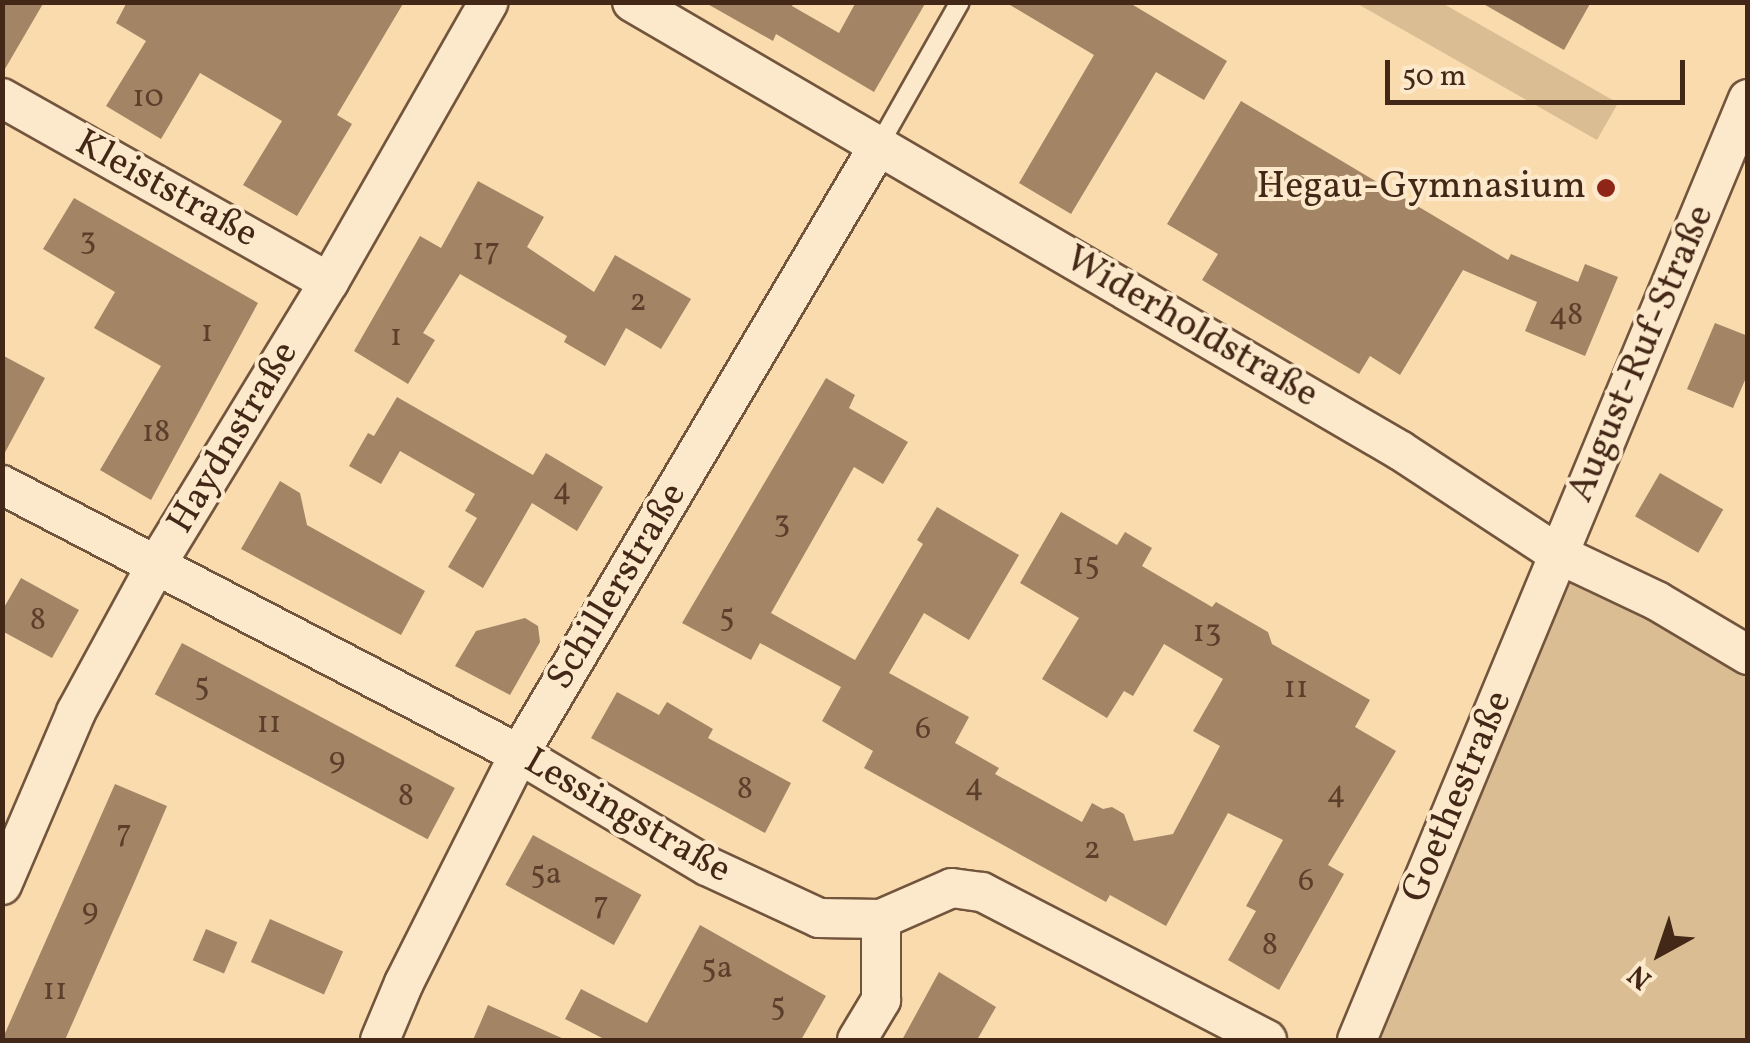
<!DOCTYPE html>
<html>
<head>
<meta charset="utf-8">
<style>
  body { margin:0 }
  #map { position:relative; width:1750px; height:1043px; overflow:hidden; background:#fadbae; font-family:Vollkorn,serif }
  div>[style] { position:absolute }
  .green>* { inset:0; background:#dbbd94 }
  .building>* { inset:0; background:#a38566; transform-origin:0 0 }
  .roads { filter:drop-shadow(2px 0 #72553d) drop-shadow(-2px 0 #72553d) drop-shadow(0 2px #72553d) drop-shadow(0 -2px #72553d) }
  .lane>* { height:18px; margin:-9px; padding:0 9px; transform-origin:9px; border-radius:9px; background:#fce8ca }
  .street>* { height:38px; margin:-19px; padding:0 19px; transform-origin:19px; border-radius:19px; background:#fce8ca }
  .dots>* { width:28px; height:28px; translate:-50% -50%; box-sizing:border-box; border:5px solid #fce8ca; border-radius:50% }
  span { translate:-50% -50%; white-space:nowrap; text-align:center; line-height:1.15; -webkit-text-stroke:8px #fce8ca; paint-order:stroke }
  .number-label { font-size:32px; color:#5c3f2b }
  .number-label span { -webkit-text-stroke-width:0 }
  .poi-label { font-size:38px; color:#442817 }
  .right { translate:-100% -50%; text-align:right }
  .street-label { font-size:38px; color:#442817 }
  .frame { position:absolute; inset:0; border:5px solid #442817; pointer-events:none }
  .north { position:absolute; left:1610px; top:903px; width:100px; height:100px; -webkit-text-stroke:8px #fce8ca; paint-order:stroke; rotate:220deg; font-size:28px; font-weight:700; line-height:40px; text-align:center; color:#442817 }
  .north::after { content:''; display:block; margin:auto; width:35px; height:45px; background:#442817; clip-path:polygon(50% 0,100% 100%,50% 72%,0 100%) }
  .scale { position:absolute; left:1385px; top:60px; width:300px; height:45px; box-sizing:border-box; border:5px solid #442817; border-top:0; padding-left:12px; font-size:30px; line-height:35px; white-space:nowrap; color:#442817; -webkit-text-stroke:8px #fce8ca; paint-order:stroke }
</style>
</head>
<body>
<div id="map">
  <div class="green">
    <div style="clip-path:polygon(1356px 3px,1442px 3px,1618px 103px,1597px 140px)"></div>
    <div style="clip-path:polygon(1558px 554px,1747px 655px,1747px 1040px,1357px 1040px)"></div>
  </div>
  <div class="building">
    <div style="clip-path:polygon(2px 2px,44px 2px,2px 74px)"></div>
    <div style="clip-path:polygon(127px 2px,404px 2px,337px 115px,352px 124px,297px 216px,243px 185px,282px 121px,200px 73px,161px 139px,106px 106px,146px 41px,116px 23px)"></div>
    <div style="clip-path:polygon(704px 2px,794px 2px,792px 6px,839px 33px,856px 2px,926px 2px,874px 92px,776px 34px,773px 41px)"></div>
    <div style="clip-path:polygon(1005px 2px,1128px 2px,1227px 61px,1204px 100px,1156px 72px,1071px 214px,1019px 183px,1094px 55px)"></div>
    <div style="clip-path:polygon(1480px 2px,1591px 2px,1564px 50px)"></div>
    <div style="clip-path:polygon(1241px 101px,1508px 260px,1511px 254px,1578px 282px,1585px 264px,1618px 277px,1585px 356px,1525px 331px,1537px 302px,1463px 270px,1400px 375px,1370px 356px,1359px 374px,1202px 280px,1218px 254px,1167px 224px)"></div>
    <div style="clip-path:polygon(478px 181px,544px 217px,527px 247px,594px 292px,615px 255px,691px 299px,661px 349px,626px 328px,605px 366px,564px 342px,567px 336px,460px 274px,423px 333px,435px 340px,408px 384px,354px 351px,420px 236px,441px 248px)"></div>
    <div style="clip-path:polygon(74px 198px,258px 303px,151px 500px,100px 470px,161px 366px,94px 328px,115px 292px,43px 249px)"></div>
    <div style="clip-path:polygon(1715px 323px,1748px 336px,1748px 373px,1733px 408px,1687px 389px)"></div>
    <div style="clip-path:polygon(2px 355px,45px 378px,2px 458px)"></div>
    <div style="clip-path:polygon(826px 378px,855px 395px,849px 408px,908px 442px,883px 484px,854px 467px,771px 613px,855px 660px,923px 544px,917px 540px,937px 507px,1019px 555px,969px 640px,924px 613px,889px 673px,969px 717px,955px 743px,999px 768px,995px 774px,1082px 822px,1092px 803px,1103px 809px,1112px 807px,1124px 814px,1134px 841px,1173px 834px,1220px 746px,1193px 731px,1223px 679px,1164px 644px,1133px 696px,1124px 691px,1107px 718px,1042px 679px,1079px 618px,1020px 583px,1061px 512px,1117px 545px,1125px 532px,1152px 548px,1142px 566px,1212px 607px,1216px 602px,1268px 632px,1272px 644px,1370px 700px,1355px 727px,1396px 751px,1328px 865px,1344px 874px,1279px 990px,1228px 960px,1256px 911px,1246px 906px,1283px 840px,1228px 813px,1166px 926px,1110px 895px,1106px 902px,864px 768px,873px 751px,822px 721px,841px 687px,760px 643px,751px 660px,682px 623px)"></div>
    <div style="clip-path:polygon(397px 397px,533px 475px,546px 453px,603px 487px,577px 531px,532px 503px,483px 588px,448px 567px,477px 518px,465px 511px,475px 494px,400px 451px,381px 484px,349px 466px,368px 433px,374px 436px)"></div>
    <div style="left:1660px;top:473px;width:73px;height:50px;rotate:30deg"></div>
    <div style="clip-path:polygon(280px 481px,300px 493px,307px 525px,425px 591px,401px 635px,241px 549px)"></div>
    <div style="clip-path:polygon(21px 578px,79px 610px,52px 658px,2px 631px,2px 611px)"></div>
    <div style="clip-path:polygon(525px 618px,538px 626px,540px 642px,510px 695px,455px 666px,476px 631px)"></div>
    <div style="left:182px;top:643px;width:309px;height:58px;rotate:28deg"></div>
    <div style="clip-path:polygon(617px 692px,659px 715px,667px 702px,713px 729px,708px 738px,791px 783px,765px 833px,591px 738px)"></div>
    <div style="clip-path:polygon(115px 784px,167px 806px,134px 883px,65px 1040px,2px 1040px)"></div>
    <div style="left:533px;top:835px;width:124px;height:57px;rotate:29deg"></div>
    <div style="left:270px;top:919px;width:80px;height:47px;rotate:24deg"></div>
    <div style="clip-path:polygon(700px 925px,826px 996px,801px 1040px,606px 1040px,565px 1019px,581px 989px,647px 1023px)"></div>
    <div style="left:206px;top:929px;width:34px;height:34px;rotate:23deg"></div>
    <div style="clip-path:polygon(939px 972px,996px 1007px,977px 1040px,902px 1040px)"></div>
    <div style="clip-path:polygon(488px 1005px,566px 1040px,473px 1040px)"></div>
  </div>
  <div class="roads">
    <div class="lane">
      <div style="left:879px;top:145px;width:164px;rotate:-60.5deg"></div>
    </div>
    <div class="street">
      <div style="left:632px;top:2px;width:890px;rotate:30.28deg"></div>
      <div style="left:1401px;top:451px;width:188px;rotate:33.3deg"></div>
      <div style="left:1558px;top:554px;width:110px;rotate:25.4deg"></div>
      <div style="left:1657px;top:601px;width:106px;rotate:30.7deg"></div>
      <div style="left:2px;top:98px;width:375px;rotate:29.4deg"></div>
      <div style="left:2px;top:485px;width:583px;rotate:27.49deg"></div>
      <div style="left:519px;top:754px;width:219px;rotate:30.8deg"></div>
      <div style="left:707px;top:866px;width:123px;rotate:24.9deg"></div>
      <div style="left:819px;top:918px;width:62px;rotate:0.9deg"></div>
      <div style="left:881px;top:919px;width:77px;rotate:-23.6deg"></div>
      <div style="left:952px;top:888px;width:30px;rotate:8deg"></div>
      <div style="left:982px;top:892px;width:321px;rotate:27.4deg"></div>
      <div style="left:2px;top:885px;width:188px;rotate:-66.8deg"></div>
      <div style="left:76px;top:712px;width:165px;rotate:-61.4deg"></div>
      <div style="left:155px;top:567px;width:334px;rotate:-58.6deg"></div>
      <div style="left:329px;top:282px;width:322px;rotate:-60.3deg"></div>
      <div style="left:380px;top:1040px;width:62px;rotate:-67.2deg"></div>
      <div style="left:404px;top:983px;width:256px;rotate:-63.3deg"></div>
      <div style="left:519px;top:754px;width:707px;rotate:-59.41deg"></div>
      <div style="left:857px;top:1040px;width:47px;rotate:-59deg"></div>
      <div style="left:881px;top:1000px;width:81px;rotate:-90deg"></div>
      <div style="left:1357px;top:1040px;width:1019px;rotate:-67.44deg"></div>
    </div>
  </div>
  <div class="dots">
    <div style="left:1606px;top:188px;background:#8f2418"></div>
  </div>
  <div class="number-label">
    <span style="left:148px;top:98px">10</span>
    <span style="left:88px;top:241px">3</span>
    <span style="left:486px;top:251px">17</span>
    <span style="left:638px;top:302px">2</span>
    <span style="left:1566px;top:316px">48</span>
    <span style="left:207px;top:333px">1</span>
    <span style="left:396px;top:337px">1</span>
    <span style="left:156px;top:433px">18</span>
    <span style="left:562px;top:491px">4</span>
    <span style="left:782px;top:524px">3</span>
    <span style="left:1086px;top:566px">15</span>
    <span style="left:727px;top:618px">5</span>
    <span style="left:38px;top:621px">8</span>
    <span style="left:1207px;top:633px">13</span>
    <span style="left:202px;top:687px">5</span>
    <span style="left:1296px;top:689px">11</span>
    <span style="left:269px;top:724px">11</span>
    <span style="left:923px;top:730px">6</span>
    <span style="left:337px;top:760px">9</span>
    <span style="left:974px;top:787px">4</span>
    <span style="left:745px;top:790px">8</span>
    <span style="left:1336px;top:794px">4</span>
    <span style="left:406px;top:797px">8</span>
    <span style="left:124px;top:833px">7</span>
    <span style="left:1092px;top:850px">2</span>
    <span style="left:546px;top:875px">5a</span>
    <span style="left:1306px;top:882px">6</span>
    <span style="left:601px;top:905px">7</span>
    <span style="left:90px;top:911px">9</span>
    <span style="left:1270px;top:946px">8</span>
    <span style="left:717px;top:969px">5a</span>
    <span style="left:55px;top:991px">11</span>
    <span style="left:778px;top:1007px">5</span>
  </div>
  <div class="poi-label">
    <span class="right" style="left:1586px;top:188px">Hegau-Gymnasium</span>
  </div>
  <div class="street-label">
    <span style="left:166px;top:190px;rotate:29deg">Kleiststraße</span>
    <span style="left:1191px;top:328px;rotate:30deg">Widerholdstraße</span>
    <span style="left:1642px;top:354px;rotate:-67deg">August-Ruf-Straße</span>
    <span style="left:234px;top:438px;rotate:-59deg">Haydnstraße</span>
    <span style="left:618px;top:587px;rotate:-59deg">Schillerstraße</span>
    <span style="left:1458px;top:797px;rotate:-67deg">Goethestraße</span>
    <span style="left:627px;top:817px;rotate:30deg">Lessingstraße</span>
  </div>
  <div class="frame"></div>
  <div class="north">N</div>
  <div class="scale">50 m</div>
</div>
</body>
</html>
